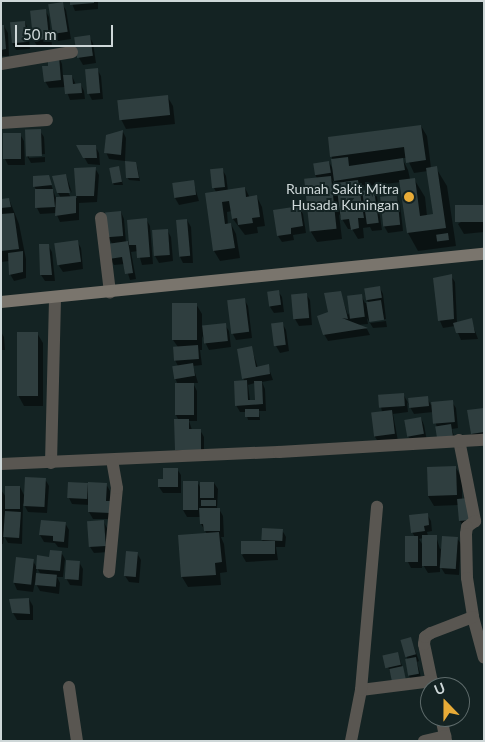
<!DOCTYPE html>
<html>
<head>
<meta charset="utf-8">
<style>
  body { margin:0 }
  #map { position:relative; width:485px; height:742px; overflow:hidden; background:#142323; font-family:Lato,sans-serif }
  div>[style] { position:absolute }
  .shadow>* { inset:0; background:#0007 }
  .building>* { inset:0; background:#2f3e3f; transform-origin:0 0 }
  .minor>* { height:12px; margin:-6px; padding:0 6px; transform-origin:6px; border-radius:6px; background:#595651 }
  .secondary>* { height:12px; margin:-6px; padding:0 6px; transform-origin:6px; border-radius:6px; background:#7a756d }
  .dots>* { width:14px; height:14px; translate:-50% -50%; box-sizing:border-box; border:2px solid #142323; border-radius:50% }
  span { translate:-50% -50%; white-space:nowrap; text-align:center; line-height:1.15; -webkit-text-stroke:4px #142323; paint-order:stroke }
  .poi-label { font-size:14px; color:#ced7d8 }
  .right { translate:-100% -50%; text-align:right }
  .frame { position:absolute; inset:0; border:2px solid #ced7d8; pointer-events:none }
  .north { position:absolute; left:420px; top:677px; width:50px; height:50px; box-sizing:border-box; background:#142323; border:1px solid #5e6b6b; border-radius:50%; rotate:338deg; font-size:14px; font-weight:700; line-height:20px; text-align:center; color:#ced7d8 }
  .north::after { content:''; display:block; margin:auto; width:18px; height:22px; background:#e8ab37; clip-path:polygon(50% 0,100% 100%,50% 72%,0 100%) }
  .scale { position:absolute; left:15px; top:25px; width:98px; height:22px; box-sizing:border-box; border:2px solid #ced7d8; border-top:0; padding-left:6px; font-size:15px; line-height:18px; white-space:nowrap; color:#ced7d8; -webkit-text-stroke:4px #142323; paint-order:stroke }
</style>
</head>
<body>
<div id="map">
  <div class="shadow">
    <div style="clip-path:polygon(71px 1px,98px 1px,98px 9px,75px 11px)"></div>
    <div style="clip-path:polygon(62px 4px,66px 10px,71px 39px,58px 41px,54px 34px)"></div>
    <div style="clip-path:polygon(45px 10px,49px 17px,52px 46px,38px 47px,34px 41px)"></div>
    <div style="clip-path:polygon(25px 22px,28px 29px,30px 49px,16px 50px,12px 43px)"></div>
    <div style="clip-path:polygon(1px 26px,4px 26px,8px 33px,9px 56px,1px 56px)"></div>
    <div style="clip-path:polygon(89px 36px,93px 43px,96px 63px,83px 65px,79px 58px)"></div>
    <div style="clip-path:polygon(59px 57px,62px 64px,63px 76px,72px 76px,76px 85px,81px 85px,84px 91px,85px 99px,70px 100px,65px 87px,49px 88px,45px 81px,50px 67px)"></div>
    <div style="clip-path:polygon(97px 69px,101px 76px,103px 99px,92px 100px,89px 94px)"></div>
    <div style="clip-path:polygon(167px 96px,173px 106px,175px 124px,126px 129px,121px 119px)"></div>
    <div style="clip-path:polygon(evenodd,421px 126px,427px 136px,431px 168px,436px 168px,447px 186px,456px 246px,418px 251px,408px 233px,401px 182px,361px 187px,364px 191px,373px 190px,377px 197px,382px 230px,372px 231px,370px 227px,363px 228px,364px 238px,358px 239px,352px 229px,348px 229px,339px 214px,342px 239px,317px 242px,311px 232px,305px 180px,317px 178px,315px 175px,329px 162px,334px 171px,329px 138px,421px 126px,402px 158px,407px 158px,414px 173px,428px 171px,434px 215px,427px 216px,425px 197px,414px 179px,410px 179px,408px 170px,402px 158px,421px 126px,332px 180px,337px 183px,338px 190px,332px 180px)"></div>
    <div style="clip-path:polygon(26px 131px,40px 131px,44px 137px,45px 154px,29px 155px,29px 158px,45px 157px,45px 162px,31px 163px,27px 156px)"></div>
    <div style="clip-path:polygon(123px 132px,126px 138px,125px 161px,109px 159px,106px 152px)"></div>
    <div style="clip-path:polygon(20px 134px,24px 141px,25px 165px,8px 165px,5px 159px)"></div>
    <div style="clip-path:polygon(78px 146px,95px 146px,99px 153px,100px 165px,88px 164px)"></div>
    <div style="clip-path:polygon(137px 166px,140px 181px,129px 180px,127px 177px)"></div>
    <div style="clip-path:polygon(95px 168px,99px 175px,97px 202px,79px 203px,79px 220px,60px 222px,56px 213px,40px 214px,37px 208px,37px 191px,34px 186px,48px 176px,56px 198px,61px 198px,58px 193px,66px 175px,72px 193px,68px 187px,66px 188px,71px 198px,77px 198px,75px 169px)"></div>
    <div style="clip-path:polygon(119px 168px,123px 185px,114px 185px,112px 182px)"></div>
    <div style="clip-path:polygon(222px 169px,226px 176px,228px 191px,245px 188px,250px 198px,257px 197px,262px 207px,265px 226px,257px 227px,258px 233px,245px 235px,233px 219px,232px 211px,227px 212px,228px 225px,231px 224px,236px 234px,240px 258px,220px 261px,214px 251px,216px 192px,214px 188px)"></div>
    <div style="clip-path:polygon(193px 181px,199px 201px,179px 205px,175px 198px)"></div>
    <div style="clip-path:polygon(396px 196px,400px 203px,403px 231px,388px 233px,384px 226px)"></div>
    <div style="clip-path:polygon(9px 199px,19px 224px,26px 259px,26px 278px,14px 281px,10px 274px,9px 261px,1px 262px,1px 200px)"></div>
    <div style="clip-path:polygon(484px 206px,484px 232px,464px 234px,458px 224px)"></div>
    <div style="clip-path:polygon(299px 207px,303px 214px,306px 233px,293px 235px,294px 240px,282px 242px,278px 236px)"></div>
    <div style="clip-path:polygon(121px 212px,124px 219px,126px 243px,130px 242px,146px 219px,150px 226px,153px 264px,142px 265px,138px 251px,131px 252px,136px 279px,130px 280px,125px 264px,114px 265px,110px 259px,113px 245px,108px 237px)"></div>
    <div style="clip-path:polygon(187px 220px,191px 227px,193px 263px,183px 263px,180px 257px)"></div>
    <div style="clip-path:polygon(167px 230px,171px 237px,173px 261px,159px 263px,155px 256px,153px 232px)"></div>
    <div style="clip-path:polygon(77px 241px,81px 248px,83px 269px,63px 272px,59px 266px)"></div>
    <div style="clip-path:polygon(48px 245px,52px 252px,55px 281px,45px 281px,41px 275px)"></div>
    <div style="clip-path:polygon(451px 276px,455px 282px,457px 323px,471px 320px,478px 339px,461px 340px,455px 326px,443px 328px,440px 321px,434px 279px)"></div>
    <div style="clip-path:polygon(380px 288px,383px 294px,386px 319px,370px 321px,370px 323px,386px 321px,387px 327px,373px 328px,367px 318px,368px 324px,357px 325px,367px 329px,370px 335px,328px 341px,324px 334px,329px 312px,340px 292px,348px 315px,361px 295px,365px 303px,369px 303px,367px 300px)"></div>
    <div style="clip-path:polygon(278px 291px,282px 297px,284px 312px,274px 313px,270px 307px)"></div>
    <div style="clip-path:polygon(306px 294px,310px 300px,312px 325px,299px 326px,295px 319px)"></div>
    <div style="clip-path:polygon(244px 299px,248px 306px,252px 338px,236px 340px,233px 334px)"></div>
    <div style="clip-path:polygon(196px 304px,202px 314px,202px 327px,225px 325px,229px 331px,231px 347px,209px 350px,202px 336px,202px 350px,200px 350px,202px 365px,193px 366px,198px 383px,193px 383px,197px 391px,197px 421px,189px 421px,192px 430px,200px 430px,204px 437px,204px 456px,180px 457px,176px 450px,179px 421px,176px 415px,178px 385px,175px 378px,178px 366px,175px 360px,178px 347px,173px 340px,173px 305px)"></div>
    <div style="clip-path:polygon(282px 323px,286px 330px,289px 351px,280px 353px,276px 346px)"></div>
    <div style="clip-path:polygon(1px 332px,4px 337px,5px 350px,1px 350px)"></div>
    <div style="clip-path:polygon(37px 333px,43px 343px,43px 406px,24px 406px,18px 395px)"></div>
    <div style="clip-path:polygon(evenodd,251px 347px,258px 368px,268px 366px,273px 380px,262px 382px,265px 389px,266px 411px,259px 411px,260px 420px,248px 420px,246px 412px,240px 412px,236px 405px,245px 382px,243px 378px,251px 347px,255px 383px,256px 401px,250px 401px,248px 385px,255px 383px)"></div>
    <div style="clip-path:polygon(403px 394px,410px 406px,427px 398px,431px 405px,452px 402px,456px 408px,458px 428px,452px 429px,456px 443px,437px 428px,433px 412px,414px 414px,407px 402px,408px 412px,393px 414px,398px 441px,379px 443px,375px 437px,382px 412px,379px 396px)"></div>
    <div style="clip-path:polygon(484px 410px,484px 439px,476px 440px,472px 434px,469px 411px)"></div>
    <div style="clip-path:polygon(421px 418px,424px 425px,427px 441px,412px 443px,408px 436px)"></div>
    <div style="clip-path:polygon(456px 468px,462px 478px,462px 500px,472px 506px,464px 527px,460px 521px,459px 505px,434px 506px,428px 496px)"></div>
    <div style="clip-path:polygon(177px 469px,181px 475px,181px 493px,163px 493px,159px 487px)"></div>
    <div style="clip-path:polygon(45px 479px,49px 486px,47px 513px,28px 512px,23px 503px,22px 544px,8px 543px,4px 536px,3px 544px,1px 544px,1px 490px,6px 497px,20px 487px,25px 497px)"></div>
    <div style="clip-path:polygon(197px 482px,202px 490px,214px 483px,218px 489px,217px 509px,219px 509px,223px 516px,224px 537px,221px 537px,224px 544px,227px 572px,220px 573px,221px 585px,188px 587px,182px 577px,207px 534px,201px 524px,201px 517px,187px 517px,183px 510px)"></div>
    <div style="clip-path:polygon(69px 483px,106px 484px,110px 491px,113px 519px,93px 519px,89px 512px,89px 505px,72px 504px,69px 498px)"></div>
    <div style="clip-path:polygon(evenodd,427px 514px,431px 521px,432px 531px,427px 532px,428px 536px,436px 536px,440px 549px,457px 538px,461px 544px,459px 575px,445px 574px,440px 566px,440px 572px,428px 573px,422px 563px,422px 568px,411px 568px,408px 562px,415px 537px,412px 532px,427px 514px,423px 538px,424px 547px,419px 539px,423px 538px)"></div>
    <div style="clip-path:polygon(103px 521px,107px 528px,109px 552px,94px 553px,90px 547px)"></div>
    <div style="clip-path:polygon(42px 522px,65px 523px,69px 530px,68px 548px,58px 547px,55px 543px,44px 542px,40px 535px)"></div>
    <div style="clip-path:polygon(282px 530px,286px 537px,285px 547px,276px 547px,278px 560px,246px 562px,242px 555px,264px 543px,262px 540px)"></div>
    <div style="clip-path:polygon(evenodd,61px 552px,65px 559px,63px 577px,57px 577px,60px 583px,59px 594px,40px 591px,35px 582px,33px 592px,17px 590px,14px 583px,33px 561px,37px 568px,61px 552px,37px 568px,41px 575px,36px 574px,37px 568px)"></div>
    <div style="clip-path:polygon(137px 553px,141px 560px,139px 583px,129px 582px,125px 576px)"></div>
    <div style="clip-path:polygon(79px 562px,83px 569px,82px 586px,70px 585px,66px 578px)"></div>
    <div style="clip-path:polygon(29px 599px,33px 606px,33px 620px,17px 620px,13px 613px)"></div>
    <div style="clip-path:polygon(411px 639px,419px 661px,417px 662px,422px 681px,413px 683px,409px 676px,407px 657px)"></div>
    <div style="clip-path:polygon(398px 654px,404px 672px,391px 674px,384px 657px)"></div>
  </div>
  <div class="building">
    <div style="clip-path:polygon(70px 1px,94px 1px,94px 3px,70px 5px)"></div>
    <div style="left:63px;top:2px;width:30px;height:15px;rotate:81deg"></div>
    <div style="left:46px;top:9px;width:30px;height:16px;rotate:84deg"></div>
    <div style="left:25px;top:21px;width:21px;height:15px;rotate:85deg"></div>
    <div style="clip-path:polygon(1px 25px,4px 25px,6px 49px,1px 50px)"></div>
    <div style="left:90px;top:35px;width:21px;height:16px;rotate:82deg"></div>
    <div style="clip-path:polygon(48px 56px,59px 56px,61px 80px,44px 82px,42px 66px,48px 66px)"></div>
    <div style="left:98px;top:68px;width:25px;height:13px;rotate:85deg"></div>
    <div style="clip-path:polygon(63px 75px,72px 75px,73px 84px,81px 83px,82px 93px,65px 94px)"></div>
    <div style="left:168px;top:95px;width:20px;height:51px;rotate:84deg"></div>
    <div style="clip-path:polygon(421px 125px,426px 160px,406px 163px,404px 147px,330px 157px,328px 137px)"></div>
    <div style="left:41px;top:129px;width:27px;height:16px;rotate:88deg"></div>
    <div style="clip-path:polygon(123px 130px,121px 155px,104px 153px,106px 135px)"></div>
    <div style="left:21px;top:133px;width:26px;height:18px;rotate:90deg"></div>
    <div style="clip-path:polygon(76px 145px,96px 145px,97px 158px,83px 158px)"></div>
    <div style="clip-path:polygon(348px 157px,349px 166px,403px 158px,405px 170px,334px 181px,331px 159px)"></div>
    <div style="clip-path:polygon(125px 161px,136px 162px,139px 178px,126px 178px)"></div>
    <div style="left:329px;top:161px;width:12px;height:16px;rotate:81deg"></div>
    <div style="left:119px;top:166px;width:16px;height:10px;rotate:79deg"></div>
    <div style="clip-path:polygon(437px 166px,446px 228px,407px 233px,399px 180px,415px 178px,420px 216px,433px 214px,426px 168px)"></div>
    <div style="clip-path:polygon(96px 167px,94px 196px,76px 196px,74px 168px)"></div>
    <div style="left:223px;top:168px;width:19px;height:13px;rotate:84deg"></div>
    <div style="clip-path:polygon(66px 174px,70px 193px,57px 193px,52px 176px)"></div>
    <div style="clip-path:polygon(49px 175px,52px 185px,33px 187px,33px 176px)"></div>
    <div style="left:331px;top:176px;width:53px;height:27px;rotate:84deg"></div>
    <div style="left:194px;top:180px;width:15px;height:22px;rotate:82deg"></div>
    <div style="clip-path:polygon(358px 180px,364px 218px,358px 218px,359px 228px,351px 230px,349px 219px,341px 220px,336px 183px)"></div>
    <div style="clip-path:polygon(245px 187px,246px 197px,257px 195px,260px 217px,252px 218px,253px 223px,238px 225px,237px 218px,232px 219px,229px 201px,222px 202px,225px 224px,231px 223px,235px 248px,213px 251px,205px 193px)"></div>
    <div style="clip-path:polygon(35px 189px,53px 189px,55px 207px,35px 208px)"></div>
    <div style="left:374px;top:189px;width:34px;height:12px;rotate:82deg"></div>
    <div style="left:397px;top:195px;width:30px;height:17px;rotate:84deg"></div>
    <div style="clip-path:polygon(76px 196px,76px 213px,55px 216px,56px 197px)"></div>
    <div style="clip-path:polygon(9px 198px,11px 207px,1px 208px,1px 199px)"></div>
    <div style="left:484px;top:205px;width:17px;height:29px;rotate:90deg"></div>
    <div style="clip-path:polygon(300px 206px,303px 226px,291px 228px,291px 234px,277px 236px,273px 210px)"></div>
    <div style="left:121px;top:211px;width:25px;height:16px;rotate:85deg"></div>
    <div style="clip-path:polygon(14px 213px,19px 249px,1px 251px,1px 214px)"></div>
    <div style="clip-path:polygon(147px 218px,150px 257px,137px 258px,136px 245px,129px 245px,127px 220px)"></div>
    <div style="left:187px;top:219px;width:37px;height:11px;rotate:85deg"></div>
    <div style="left:168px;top:229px;width:26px;height:16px;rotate:86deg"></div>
    <div style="left:448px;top:233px;width:7px;height:12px;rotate:82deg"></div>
    <div style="left:78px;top:240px;width:22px;height:24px;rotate:82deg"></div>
    <div style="clip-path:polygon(128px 241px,133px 273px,125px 274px,122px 257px,109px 259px,107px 244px)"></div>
    <div style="clip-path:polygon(39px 244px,49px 244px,52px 275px,40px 275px)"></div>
    <div style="clip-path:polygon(23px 251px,23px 272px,9px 275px,8px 253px)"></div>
    <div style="clip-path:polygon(452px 274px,454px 319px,438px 321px,433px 278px)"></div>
    <div style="left:380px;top:286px;width:12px;height:16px;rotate:81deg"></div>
    <div style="left:279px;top:290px;width:15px;height:12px;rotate:82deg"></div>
    <div style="clip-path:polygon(341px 291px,348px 319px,342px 318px,368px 328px,323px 335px,317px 316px,328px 312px,324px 293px)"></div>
    <div style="left:307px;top:293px;width:25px;height:16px;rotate:85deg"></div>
    <div style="left:362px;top:294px;width:23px;height:15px;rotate:83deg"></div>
    <div style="left:245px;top:298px;width:34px;height:18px;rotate:83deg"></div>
    <div style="left:381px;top:300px;width:20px;height:15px;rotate:81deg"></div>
    <div style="left:172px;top:303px;width:25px;height:37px"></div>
    <div style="clip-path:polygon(472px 318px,475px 333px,456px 333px,453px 323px)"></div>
    <div style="left:283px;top:322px;width:23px;height:12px;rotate:83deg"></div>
    <div style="left:226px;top:323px;width:18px;height:24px;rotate:84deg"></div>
    <div style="left:17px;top:332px;width:21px;height:64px"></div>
    <div style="left:198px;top:345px;width:14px;height:25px;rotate:86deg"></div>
    <div style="clip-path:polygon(252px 346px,256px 367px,269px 364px,270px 374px,242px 379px,237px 349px)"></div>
    <div style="left:193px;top:363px;width:13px;height:21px;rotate:81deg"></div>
    <div style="clip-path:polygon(247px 380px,248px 400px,255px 400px,254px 381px,262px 381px,263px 404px,235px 406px,234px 381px)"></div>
    <div style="left:175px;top:383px;width:19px;height:32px"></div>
    <div style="left:404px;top:393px;width:13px;height:26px;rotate:86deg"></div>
    <div style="left:428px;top:396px;width:10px;height:20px;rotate:84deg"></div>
    <div style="left:453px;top:400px;width:22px;height:22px;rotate:85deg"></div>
    <div style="clip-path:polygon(484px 408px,484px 432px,471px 434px,467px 410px)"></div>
    <div style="left:245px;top:409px;width:14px;height:8px"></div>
    <div style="left:392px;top:410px;width:24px;height:21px;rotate:83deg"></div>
    <div style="left:421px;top:417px;width:17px;height:17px;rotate:80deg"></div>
    <div style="clip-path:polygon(174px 419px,189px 419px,189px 429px,201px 429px,201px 450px,175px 450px)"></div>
    <div style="left:451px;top:424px;width:12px;height:16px;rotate:81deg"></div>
    <div style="left:456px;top:466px;width:29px;height:29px;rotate:88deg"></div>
    <div style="clip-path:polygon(163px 468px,178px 468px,178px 487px,158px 487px,158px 479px,163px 479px)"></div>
    <div style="left:25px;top:477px;width:21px;height:29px;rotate:3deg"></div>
    <div style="left:183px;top:481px;width:15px;height:29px"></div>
    <div style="left:68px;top:482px;width:20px;height:16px;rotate:3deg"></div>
    <div style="clip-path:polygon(88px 482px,107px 483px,106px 501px,110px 501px,110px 513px,88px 512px)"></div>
    <div style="left:200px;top:482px;width:14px;height:16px"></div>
    <div style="left:5px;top:486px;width:15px;height:23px"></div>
    <div style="left:469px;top:498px;width:22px;height:12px;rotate:85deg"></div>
    <div style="left:201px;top:500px;width:15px;height:6px"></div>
    <div style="clip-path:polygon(199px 508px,220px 508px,220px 531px,204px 531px,203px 524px,200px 524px)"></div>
    <div style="left:5px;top:511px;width:16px;height:26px;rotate:4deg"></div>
    <div style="clip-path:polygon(428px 513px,429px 525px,424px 526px,425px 531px,411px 533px,409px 515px)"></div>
    <div style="clip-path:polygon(41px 520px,66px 522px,64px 542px,53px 541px,53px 536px,39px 535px)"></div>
    <div style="left:104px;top:520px;width:26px;height:17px;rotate:86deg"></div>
    <div style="left:262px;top:528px;width:21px;height:12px;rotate:3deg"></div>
    <div style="clip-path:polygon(219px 532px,222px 562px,215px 563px,216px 575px,181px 577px,178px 535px)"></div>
    <div style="left:422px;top:535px;width:15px;height:31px"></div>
    <div style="left:405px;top:536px;width:13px;height:26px"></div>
    <div style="left:442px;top:536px;width:16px;height:32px;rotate:4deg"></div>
    <div style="left:275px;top:541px;width:13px;height:34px;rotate:90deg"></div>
    <div style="clip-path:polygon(50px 550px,62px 551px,60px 571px,36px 569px,37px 555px,49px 557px)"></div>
    <div style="left:126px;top:551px;width:12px;height:25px;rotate:5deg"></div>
    <div style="left:16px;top:557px;width:18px;height:26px;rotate:6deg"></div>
    <div style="left:66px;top:560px;width:14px;height:19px;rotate:4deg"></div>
    <div style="left:36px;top:573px;width:21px;height:12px;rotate:5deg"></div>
    <div style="clip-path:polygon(29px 598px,30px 614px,12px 613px,9px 599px)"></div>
    <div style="left:411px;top:637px;width:18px;height:11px;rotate:74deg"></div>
    <div style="left:398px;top:652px;width:13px;height:16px;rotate:77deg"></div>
    <div style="left:416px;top:657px;width:17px;height:11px;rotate:80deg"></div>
    <div style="left:403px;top:666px;width:14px;height:14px;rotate:78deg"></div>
  </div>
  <div class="minor">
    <div style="left:1px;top:64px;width:72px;rotate:-9.6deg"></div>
    <div style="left:1px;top:123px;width:46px;rotate:-3.7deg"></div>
    <div style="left:101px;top:218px;width:75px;rotate:83.1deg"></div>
    <div style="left:459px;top:440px;width:83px;rotate:78.8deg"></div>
    <div style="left:475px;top:521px;width:10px;rotate:143deg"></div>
    <div style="left:467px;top:527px;width:7px;rotate:98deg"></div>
    <div style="left:466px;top:534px;width:44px;rotate:88.7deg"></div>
    <div style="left:467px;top:578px;width:39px;rotate:81deg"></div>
    <div style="left:473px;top:617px;width:42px;rotate:75deg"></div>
    <div style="left:51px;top:463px;width:166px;rotate:-88.6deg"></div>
    <div style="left:1px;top:464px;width:278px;rotate:-2.5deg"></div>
    <div style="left:279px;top:452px;width:205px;rotate:-3.4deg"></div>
    <div style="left:109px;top:572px;width:84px;rotate:-84.6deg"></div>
    <div style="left:117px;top:488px;width:28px;rotate:-100deg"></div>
    <div style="left:69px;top:687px;width:55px;rotate:81.6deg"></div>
    <div style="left:433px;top:687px;width:44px;rotate:-101.8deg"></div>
    <div style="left:424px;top:644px;width:7px;rotate:-82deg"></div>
    <div style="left:425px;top:637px;width:7px;rotate:-34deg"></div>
    <div style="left:431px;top:633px;width:45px;rotate:-20.9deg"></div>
    <div style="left:361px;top:690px;width:72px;rotate:-7.2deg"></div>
    <div style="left:441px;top:717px;width:25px;rotate:78deg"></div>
    <div style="left:351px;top:741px;width:52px;rotate:-78.9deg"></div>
    <div style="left:361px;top:690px;width:184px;rotate:-85deg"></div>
    <div style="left:424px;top:741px;width:22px;rotate:-13deg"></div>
  </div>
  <div class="secondary">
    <div style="left:1px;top:302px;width:485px;rotate:-5.7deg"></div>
  </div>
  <div class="dots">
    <div style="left:409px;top:197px;background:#e8ab37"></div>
  </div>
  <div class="poi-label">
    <span class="right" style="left:399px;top:197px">Rumah Sakit Mitra<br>Husada Kuningan</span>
  </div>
  <div class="frame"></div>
  <div class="north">U</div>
  <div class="scale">50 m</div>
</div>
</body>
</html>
